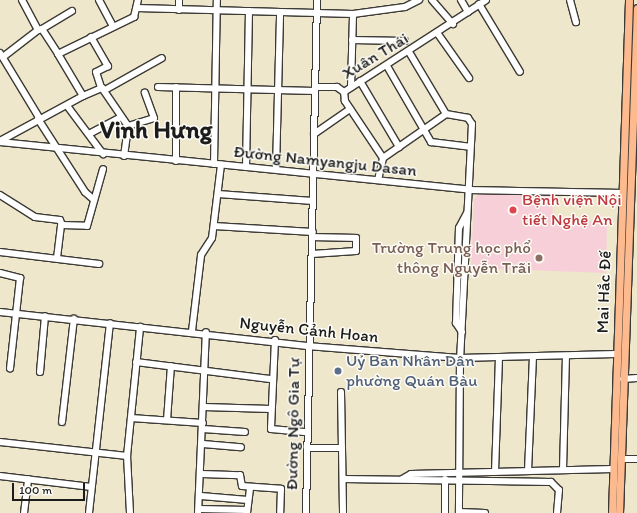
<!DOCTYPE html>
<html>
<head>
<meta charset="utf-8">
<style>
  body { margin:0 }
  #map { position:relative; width:637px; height:513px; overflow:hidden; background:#eee7cb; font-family:Itim,sans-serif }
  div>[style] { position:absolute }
  .built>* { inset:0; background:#f6cfd9 }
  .roads { filter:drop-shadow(1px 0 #3c3a36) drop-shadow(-1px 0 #3c3a36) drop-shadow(0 1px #3c3a36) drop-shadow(0 -1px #3c3a36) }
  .minor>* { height:6px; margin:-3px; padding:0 3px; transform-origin:3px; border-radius:3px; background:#fff }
  .major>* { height:7px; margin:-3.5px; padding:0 3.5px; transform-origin:3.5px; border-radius:3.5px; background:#fcba8e }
  .dots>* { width:11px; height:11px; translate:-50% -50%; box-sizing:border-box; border:2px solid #fdfcf7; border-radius:50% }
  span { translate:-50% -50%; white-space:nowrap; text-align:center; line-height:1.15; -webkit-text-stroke:3px #fdfcf7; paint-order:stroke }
  .street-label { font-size:17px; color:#1c1c1c }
  .health-label { font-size:17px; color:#be3a42 }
  .left { translate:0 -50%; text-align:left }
  .education-label { font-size:17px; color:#785e54 }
  .right { translate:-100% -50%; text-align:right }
  .service-label { font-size:17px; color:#4e5e75 }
  .town-label { font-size:25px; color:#1c1c1c; font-weight:700 }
  .scale { position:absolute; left:12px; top:483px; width:73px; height:18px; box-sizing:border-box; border:2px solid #1c1c1c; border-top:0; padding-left:5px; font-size:12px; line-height:14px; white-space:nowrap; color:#1c1c1c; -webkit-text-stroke:3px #fdfcf7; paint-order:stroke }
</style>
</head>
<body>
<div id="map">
  <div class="built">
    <div style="clip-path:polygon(478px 194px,552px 196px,553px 221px,607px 222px,606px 273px,471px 268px,474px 200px)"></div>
  </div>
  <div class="roads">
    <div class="minor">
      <div style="left:22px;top:0;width:34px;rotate:62deg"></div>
      <div style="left:38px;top:30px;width:4px;rotate:-14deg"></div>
      <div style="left:42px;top:29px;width:30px;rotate:57deg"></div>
      <div style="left:99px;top:0;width:30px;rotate:62deg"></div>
      <div style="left:432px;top:0;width:32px;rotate:49deg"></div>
      <div style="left:461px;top:0;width:14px;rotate:60deg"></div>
      <div style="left:570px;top:0;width:23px;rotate:75deg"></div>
      <div style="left:479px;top:4px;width:79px;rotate:58.9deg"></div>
      <div style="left:137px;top:8px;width:216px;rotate:1.6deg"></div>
      <div style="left:353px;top:14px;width:52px;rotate:-7.7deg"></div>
      <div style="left:405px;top:7px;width:16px;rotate:-27deg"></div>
      <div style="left:179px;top:10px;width:10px;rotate:-90deg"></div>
      <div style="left:42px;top:29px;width:35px;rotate:-31deg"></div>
      <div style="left:438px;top:34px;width:54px;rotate:54.8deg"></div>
      <div style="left:91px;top:37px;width:34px;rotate:60deg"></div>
      <div style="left:108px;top:66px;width:13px;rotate:153deg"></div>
      <div style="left:96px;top:72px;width:16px;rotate:72deg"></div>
      <div style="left:352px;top:40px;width:53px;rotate:1.1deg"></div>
      <div style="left:0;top:53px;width:77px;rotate:58.8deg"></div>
      <div style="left:3px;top:57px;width:44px;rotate:-37.6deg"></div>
      <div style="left:387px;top:66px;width:88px;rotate:59.9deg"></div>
      <div style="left:431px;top:142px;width:39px;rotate:7deg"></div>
      <div style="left:360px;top:81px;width:77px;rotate:59.4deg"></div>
      <div style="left:158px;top:87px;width:157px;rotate:1.5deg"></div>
      <div style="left:176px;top:87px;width:74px;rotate:90deg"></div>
      <div style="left:315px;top:87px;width:22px"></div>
      <div style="left:337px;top:87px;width:9px;rotate:36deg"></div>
      <div style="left:351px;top:87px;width:73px;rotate:-88.4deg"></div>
      <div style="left:105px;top:90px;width:65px;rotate:-29.3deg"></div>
      <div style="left:83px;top:96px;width:21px;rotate:-23deg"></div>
      <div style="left:102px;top:88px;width:46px;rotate:55.6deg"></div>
      <div style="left:128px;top:126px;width:27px;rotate:-17deg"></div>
      <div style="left:154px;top:118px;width:27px;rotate:-110deg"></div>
      <div style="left:68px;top:107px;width:59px;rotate:53.3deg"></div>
      <div style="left:446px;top:114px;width:22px;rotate:10deg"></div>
      <div style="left:468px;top:118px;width:7px;rotate:56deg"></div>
      <div style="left:472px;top:124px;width:234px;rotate:92.9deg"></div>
      <div style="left:460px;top:358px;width:155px;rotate:90.4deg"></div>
      <div style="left:38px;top:119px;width:87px;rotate:57.2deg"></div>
      <div style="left:85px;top:192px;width:11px;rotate:41deg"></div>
      <div style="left:89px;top:134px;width:36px;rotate:-28deg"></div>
      <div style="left:314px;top:134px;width:44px;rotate:-34.8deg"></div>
      <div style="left:0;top:141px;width:94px;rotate:-28.5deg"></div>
      <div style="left:83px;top:96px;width:49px;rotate:-120.8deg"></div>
      <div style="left:58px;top:54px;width:85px;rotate:-26deg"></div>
      <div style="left:134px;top:17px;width:17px;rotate:-77deg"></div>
      <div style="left:0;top:142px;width:471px;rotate:5.8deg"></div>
      <div style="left:469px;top:190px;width:154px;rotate:1.1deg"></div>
      <div style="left:124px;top:156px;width:30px;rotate:-82deg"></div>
      <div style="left:383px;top:158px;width:69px;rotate:-123.7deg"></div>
      <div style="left:345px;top:101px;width:9px;rotate:-96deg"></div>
      <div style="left:344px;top:92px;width:169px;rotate:-32.9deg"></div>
      <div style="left:214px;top:164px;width:164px;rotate:-89deg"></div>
      <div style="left:246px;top:167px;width:156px;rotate:-88.9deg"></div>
      <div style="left:276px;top:169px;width:157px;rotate:-88.5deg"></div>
      <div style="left:378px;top:180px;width:23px;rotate:-77deg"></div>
      <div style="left:383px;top:158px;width:77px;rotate:-34.9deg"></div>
      <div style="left:446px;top:114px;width:72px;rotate:-120.8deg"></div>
      <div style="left:218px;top:194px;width:95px;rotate:4.2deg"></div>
      <div style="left:0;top:195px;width:41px;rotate:32.2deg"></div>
      <div style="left:35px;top:217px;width:25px;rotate:7deg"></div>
      <div style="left:60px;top:220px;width:5px;rotate:68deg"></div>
      <div style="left:62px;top:225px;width:25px;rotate:2deg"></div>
      <div style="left:87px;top:226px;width:59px;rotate:-74.3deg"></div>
      <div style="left:214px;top:226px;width:99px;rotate:3.5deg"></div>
      <div style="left:0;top:252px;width:100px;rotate:6.9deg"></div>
      <div style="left:312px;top:254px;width:44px;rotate:-3.9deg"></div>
      <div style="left:356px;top:251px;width:13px;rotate:-90deg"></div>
      <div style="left:356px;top:238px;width:43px;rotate:-178.7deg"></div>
      <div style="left:57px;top:258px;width:33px;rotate:-83deg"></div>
      <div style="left:0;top:273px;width:21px;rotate:14deg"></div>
      <div style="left:20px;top:278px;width:91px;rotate:96.3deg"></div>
      <div style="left:0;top:312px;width:309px;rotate:6.3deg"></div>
      <div style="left:307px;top:346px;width:153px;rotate:4.5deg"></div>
      <div style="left:460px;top:358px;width:156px;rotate:-1.5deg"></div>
      <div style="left:192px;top:331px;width:77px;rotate:-83.2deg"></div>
      <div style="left:201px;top:255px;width:20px;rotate:-57deg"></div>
      <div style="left:212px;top:238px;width:74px;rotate:-83deg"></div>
      <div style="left:462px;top:332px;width:11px;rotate:-124deg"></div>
      <div style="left:456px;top:323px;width:95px;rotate:-88.2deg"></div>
      <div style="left:459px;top:228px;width:17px;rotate:-62deg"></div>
      <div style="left:275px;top:340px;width:89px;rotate:92.6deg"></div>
      <div style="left:271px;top:429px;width:36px;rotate:5deg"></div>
      <div style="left:136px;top:362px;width:135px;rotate:7.2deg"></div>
      <div style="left:40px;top:372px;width:56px;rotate:-84.9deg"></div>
      <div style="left:623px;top:379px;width:14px;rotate:-4deg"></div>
      <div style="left:341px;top:392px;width:56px;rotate:89deg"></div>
      <div style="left:204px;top:407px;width:67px;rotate:1.7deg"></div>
      <div style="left:131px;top:418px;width:72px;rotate:4deg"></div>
      <div style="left:167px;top:420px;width:54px;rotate:-85.8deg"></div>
      <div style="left:62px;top:422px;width:104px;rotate:-83.4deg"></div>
      <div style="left:203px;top:429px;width:42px;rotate:4.1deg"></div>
      <div style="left:0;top:442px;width:128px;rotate:6.3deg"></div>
      <div style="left:203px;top:444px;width:38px;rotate:5deg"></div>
      <div style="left:307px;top:448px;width:35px"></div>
      <div style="left:342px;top:448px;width:65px;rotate:89.1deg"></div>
      <div style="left:621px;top:459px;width:16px"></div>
      <div style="left:563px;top:470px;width:113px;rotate:-88.5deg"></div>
      <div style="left:528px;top:471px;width:113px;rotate:-87.5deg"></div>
      <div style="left:495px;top:472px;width:115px;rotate:-88deg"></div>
      <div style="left:202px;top:474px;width:38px;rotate:2deg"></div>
      <div style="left:240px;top:475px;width:11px;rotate:80deg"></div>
      <div style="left:242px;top:486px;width:39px;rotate:4deg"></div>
      <div style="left:281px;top:489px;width:24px;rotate:92deg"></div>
      <div style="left:0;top:476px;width:92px;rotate:6.9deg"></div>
      <div style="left:343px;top:479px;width:208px;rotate:0.8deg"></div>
      <div style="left:551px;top:482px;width:11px;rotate:45deg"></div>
      <div style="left:559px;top:490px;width:23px;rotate:95deg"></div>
      <div style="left:402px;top:479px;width:10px;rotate:-29deg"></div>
      <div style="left:411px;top:474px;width:202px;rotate:-1.4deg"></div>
      <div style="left:201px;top:496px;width:47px;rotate:4.9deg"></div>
      <div style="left:199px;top:509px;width:48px;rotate:1.2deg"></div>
      <div style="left:459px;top:512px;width:26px;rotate:2deg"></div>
      <div style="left:24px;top:513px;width:34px;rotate:-83deg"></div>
      <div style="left:89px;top:513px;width:191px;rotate:-83.7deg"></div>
      <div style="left:130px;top:513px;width:57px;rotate:-93deg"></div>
      <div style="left:127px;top:456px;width:130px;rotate:-84.2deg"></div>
      <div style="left:198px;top:513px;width:181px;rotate:-87.5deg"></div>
      <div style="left:247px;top:513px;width:26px;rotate:-83deg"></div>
      <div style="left:306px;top:513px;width:513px;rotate:-88.77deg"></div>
      <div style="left:445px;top:513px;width:34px;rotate:-90deg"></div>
    </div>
    <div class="major">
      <div style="left:612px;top:513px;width:513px;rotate:-88.1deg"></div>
      <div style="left:619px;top:513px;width:505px;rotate:-87.96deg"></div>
    </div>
  </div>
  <div class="dots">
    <div style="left:513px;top:210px;background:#e0444e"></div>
    <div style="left:539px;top:258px;background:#8d6e63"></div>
    <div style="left:338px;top:371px;background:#5c6f8a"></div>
  </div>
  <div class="street-label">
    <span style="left:375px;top:56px;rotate:-31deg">Xuân Thái</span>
    <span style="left:325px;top:161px;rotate:6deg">Đường Namyangju Dasan</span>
    <span style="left:604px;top:292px;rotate:-88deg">Mai Hắc Đế</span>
    <span style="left:309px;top:330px;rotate:6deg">Nguyễn Cảnh Hoan</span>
    <span style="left:293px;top:424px;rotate:-89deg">Đường Ngô Gia Tự</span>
  </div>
  <div class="health-label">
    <span class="left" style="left:522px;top:210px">Bệnh viện Nội<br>tiết Nghệ An</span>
  </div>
  <div class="education-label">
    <span class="right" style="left:531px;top:258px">Trường Trung học phổ<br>thông Nguyễn Trãi</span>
  </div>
  <div class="service-label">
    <span class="left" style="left:346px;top:371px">Uỷ Ban Nhân Dân<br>phường Quán Bàu</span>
  </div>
  <div class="town-label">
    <span style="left:156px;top:129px">Vinh Hưng</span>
  </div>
  <div class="scale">100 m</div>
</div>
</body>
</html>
